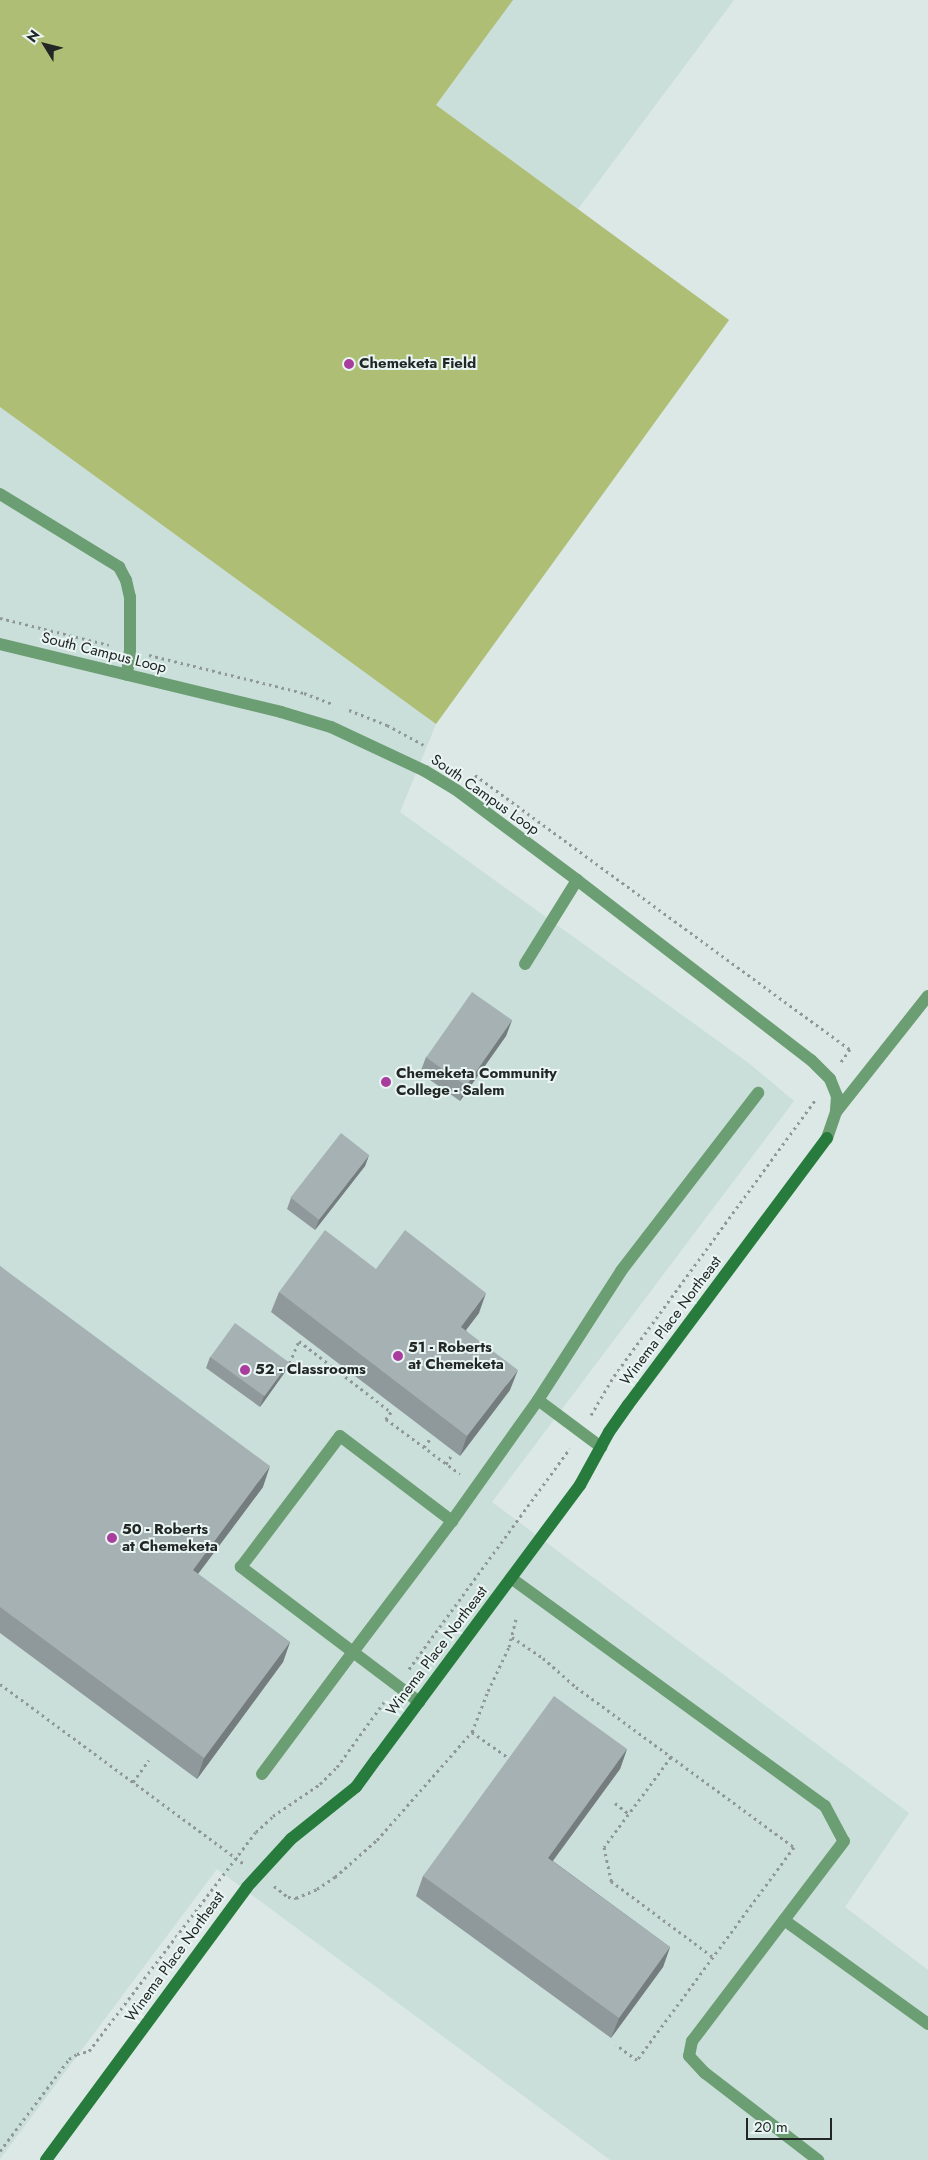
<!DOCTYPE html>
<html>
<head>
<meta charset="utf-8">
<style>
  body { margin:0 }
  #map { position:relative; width:928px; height:2160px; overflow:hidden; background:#dce8e5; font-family:Jost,sans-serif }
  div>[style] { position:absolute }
  .built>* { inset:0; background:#cadfda }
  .green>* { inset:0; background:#afbe75 }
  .path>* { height:3px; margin-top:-1.5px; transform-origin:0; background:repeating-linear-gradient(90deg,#8f9896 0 2.5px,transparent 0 6.5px) }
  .lane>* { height:12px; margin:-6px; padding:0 6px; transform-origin:6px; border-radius:6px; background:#6c9e74 }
  .secondary>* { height:12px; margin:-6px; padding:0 6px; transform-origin:6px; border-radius:6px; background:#277b3d }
  .wall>* { inset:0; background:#8f989b }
  .shaded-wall>* { inset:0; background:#747c7e }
  .building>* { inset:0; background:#a6b1b4; transform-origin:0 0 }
  .dots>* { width:14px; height:14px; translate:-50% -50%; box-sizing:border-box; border:2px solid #e9f5f2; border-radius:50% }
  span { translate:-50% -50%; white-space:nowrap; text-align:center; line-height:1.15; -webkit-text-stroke:4px #e9f5f2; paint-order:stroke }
  .poi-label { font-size:15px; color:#222726; font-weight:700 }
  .left { translate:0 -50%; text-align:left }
  .street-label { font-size:15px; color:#222726 }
  .north { position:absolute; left:20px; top:20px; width:50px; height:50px; -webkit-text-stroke:4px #e9f5f2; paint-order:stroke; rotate:306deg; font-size:14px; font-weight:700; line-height:20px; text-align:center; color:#222726 }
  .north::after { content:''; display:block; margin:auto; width:18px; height:22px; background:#222726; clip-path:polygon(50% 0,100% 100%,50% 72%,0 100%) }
  .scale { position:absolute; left:746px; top:2118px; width:86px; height:22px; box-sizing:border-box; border:2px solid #222726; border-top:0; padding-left:6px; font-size:15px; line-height:18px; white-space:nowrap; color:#222726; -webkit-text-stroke:4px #e9f5f2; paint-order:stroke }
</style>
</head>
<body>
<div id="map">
  <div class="built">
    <div style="clip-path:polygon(0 0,734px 0,578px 209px,729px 320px,436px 724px,400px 812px,750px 1064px,794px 1101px,492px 1502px,909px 1813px,845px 1907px,928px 1970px,928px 2160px,610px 2160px,217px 1869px,0 2159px)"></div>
  </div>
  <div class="green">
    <div style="clip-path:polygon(0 0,513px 0,436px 105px,729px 320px,436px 724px,0 407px)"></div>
  </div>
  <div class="path">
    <div style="left:0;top:618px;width:112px;rotate:13.9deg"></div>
    <div style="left:149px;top:655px;width:160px;rotate:13.8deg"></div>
    <div style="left:304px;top:693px;width:31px;rotate:21deg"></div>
    <div style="left:349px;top:710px;width:41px;rotate:21.5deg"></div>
    <div style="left:387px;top:725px;width:42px;rotate:28.4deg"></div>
    <div style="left:475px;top:775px;width:464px;rotate:36.2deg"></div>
    <div style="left:850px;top:1049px;width:16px;rotate:125deg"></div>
    <div style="left:287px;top:1369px;width:30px;rotate:-67deg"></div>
    <div style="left:299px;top:1341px;width:116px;rotate:37.7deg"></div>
    <div style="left:391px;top:1412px;width:9px;rotate:126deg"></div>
    <div style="left:386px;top:1419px;width:92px;rotate:36.6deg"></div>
    <div style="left:591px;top:1415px;width:45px;rotate:-59.5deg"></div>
    <div style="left:614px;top:1376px;width:341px;rotate:-53.9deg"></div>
    <div style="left:424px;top:1447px;width:10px;rotate:-53deg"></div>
    <div style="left:446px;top:1464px;width:9px;rotate:-58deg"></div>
    <div style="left:512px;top:1637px;width:37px;rotate:34deg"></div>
    <div style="left:543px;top:1658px;width:44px;rotate:41.3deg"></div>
    <div style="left:576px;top:1687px;width:270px;rotate:36.3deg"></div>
    <div style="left:794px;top:1847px;width:265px;rotate:126.4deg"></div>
    <div style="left:637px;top:2060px;width:26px;rotate:-144deg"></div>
    <div style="left:409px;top:1669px;width:273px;rotate:-53.9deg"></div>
    <div style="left:0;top:1684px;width:302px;rotate:36.4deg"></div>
    <div style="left:472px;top:1732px;width:42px;rotate:35.2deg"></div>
    <div style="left:671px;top:1757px;width:112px;rotate:126.7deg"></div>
    <div style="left:604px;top:1847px;width:35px;rotate:78deg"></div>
    <div style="left:611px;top:1881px;width:127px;rotate:36.7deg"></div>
    <div style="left:133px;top:1782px;width:27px;rotate:-54deg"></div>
    <div style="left:615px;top:1803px;width:18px;rotate:38deg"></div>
    <div style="left:274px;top:1886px;width:18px;rotate:38deg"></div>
    <div style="left:288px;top:1897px;width:8px;rotate:7deg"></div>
    <div style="left:296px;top:1898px;width:23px;rotate:-23deg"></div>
    <div style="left:317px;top:1889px;width:22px;rotate:-34deg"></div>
    <div style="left:335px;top:1877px;width:56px;rotate:-41.4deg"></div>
    <div style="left:377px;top:1840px;width:144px;rotate:-48.7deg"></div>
    <div style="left:472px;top:1732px;width:44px;rotate:-68.7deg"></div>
    <div style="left:488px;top:1691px;width:49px;rotate:-64.5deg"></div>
    <div style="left:509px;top:1647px;width:29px;rotate:-76deg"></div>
    <div style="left:0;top:2151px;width:115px;rotate:-53.1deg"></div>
    <div style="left:69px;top:2059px;width:9px;rotate:-32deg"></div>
    <div style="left:77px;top:2054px;width:12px;rotate:-14deg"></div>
    <div style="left:89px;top:2051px;width:275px;rotate:-52.7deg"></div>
    <div style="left:256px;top:1832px;width:23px;rotate:-43deg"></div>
    <div style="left:273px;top:1816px;width:57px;rotate:-34.2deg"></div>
    <div style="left:320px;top:1784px;width:24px;rotate:-45deg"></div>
    <div style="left:337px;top:1767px;width:80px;rotate:-54.1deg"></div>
  </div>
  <div class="lane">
    <div style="left:0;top:494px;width:140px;rotate:31.5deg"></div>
    <div style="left:119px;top:567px;width:15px;rotate:62deg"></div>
    <div style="left:126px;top:580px;width:17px;rotate:77deg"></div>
    <div style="left:130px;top:597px;width:53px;rotate:90deg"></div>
    <div style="left:130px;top:650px;width:25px;rotate:97deg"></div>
    <div style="left:0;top:644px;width:289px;rotate:13.6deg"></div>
    <div style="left:281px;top:712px;width:52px;rotate:16.7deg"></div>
    <div style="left:331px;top:727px;width:104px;rotate:25.1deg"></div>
    <div style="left:425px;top:771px;width:35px;rotate:31deg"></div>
    <div style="left:455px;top:789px;width:152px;rotate:36.7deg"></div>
    <div style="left:577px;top:880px;width:295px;rotate:37.6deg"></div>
    <div style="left:811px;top:1060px;width:27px;rotate:45deg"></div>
    <div style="left:830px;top:1079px;width:18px;rotate:68deg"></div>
    <div style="left:837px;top:1096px;width:16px;rotate:94deg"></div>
    <div style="left:836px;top:1112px;width:28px;rotate:109deg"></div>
    <div style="left:525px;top:964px;width:99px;rotate:-58.2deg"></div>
    <div style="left:836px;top:1112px;width:148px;rotate:-51.6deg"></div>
    <div style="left:538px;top:1400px;width:153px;rotate:-57.2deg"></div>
    <div style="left:621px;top:1271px;width:225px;rotate:-52.4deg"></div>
    <div style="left:340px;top:1436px;width:141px;rotate:37.2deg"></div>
    <div style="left:452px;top:1521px;width:164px;rotate:127.1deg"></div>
    <div style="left:353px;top:1652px;width:141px;rotate:-142.8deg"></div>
    <div style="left:241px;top:1567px;width:164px;rotate:-52.9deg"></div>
    <div style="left:452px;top:1521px;width:148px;rotate:-54.6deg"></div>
    <div style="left:538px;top:1400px;width:79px;rotate:36.7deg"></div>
    <div style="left:511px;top:1578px;width:388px;rotate:36deg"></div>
    <div style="left:825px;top:1806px;width:40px;rotate:62deg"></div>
    <div style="left:844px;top:1841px;width:251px;rotate:127.2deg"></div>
    <div style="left:692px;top:2041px;width:15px;rotate:101deg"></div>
    <div style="left:689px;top:2056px;width:23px;rotate:47deg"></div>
    <div style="left:705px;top:2073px;width:143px;rotate:37.6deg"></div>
    <div style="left:262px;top:1774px;width:152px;rotate:-53.3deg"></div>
    <div style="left:353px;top:1652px;width:83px;rotate:37.1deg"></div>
    <div style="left:784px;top:1920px;width:178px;rotate:35.8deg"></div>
  </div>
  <div class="secondary">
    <div style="left:46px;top:2160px;width:339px;rotate:-53.6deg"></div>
    <div style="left:247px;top:1887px;width:65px;rotate:-47.5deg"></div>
    <div style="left:291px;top:1839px;width:83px;rotate:-38.7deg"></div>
    <div style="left:356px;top:1787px;width:37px;rotate:-54deg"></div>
    <div style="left:378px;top:1757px;width:339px;rotate:-53.4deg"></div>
    <div style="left:580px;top:1485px;width:60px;rotate:-61.3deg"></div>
    <div style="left:609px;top:1432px;width:33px;rotate:-55deg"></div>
    <div style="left:628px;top:1405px;width:333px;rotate:-53.3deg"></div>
  </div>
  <div class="wall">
    <div style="clip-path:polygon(512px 1020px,506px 1036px,460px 1101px,420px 1073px,426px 1057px)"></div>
    <div style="clip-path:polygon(369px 1155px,365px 1166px,315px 1230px,287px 1209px,291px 1198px)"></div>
    <div style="clip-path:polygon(0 1266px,263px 1487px,198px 1574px,290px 1642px,283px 1662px,197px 1779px,0 1633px)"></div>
    <div style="clip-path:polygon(376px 1269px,479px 1313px,466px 1330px,510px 1390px,460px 1456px,271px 1312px,279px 1292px)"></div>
    <div style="clip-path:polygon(210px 1357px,289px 1362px,285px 1372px,260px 1407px,206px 1368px)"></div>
    <div style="clip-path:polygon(627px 1749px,620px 1769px,553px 1861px,670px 1947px,663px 1967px,611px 2038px,416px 1896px,423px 1876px)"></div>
  </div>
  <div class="shaded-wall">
    <div style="clip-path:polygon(512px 1020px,506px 1036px,460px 1101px,465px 1086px)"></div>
    <div style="clip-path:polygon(369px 1155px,365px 1166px,315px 1230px,319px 1220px)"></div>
    <div style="clip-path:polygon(486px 1293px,479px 1313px,453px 1347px,461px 1327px)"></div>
    <div style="clip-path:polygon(289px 1362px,285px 1372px,260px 1407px,264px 1396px)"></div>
    <div style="clip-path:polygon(518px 1370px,510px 1390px,460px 1456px,467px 1436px)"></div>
    <div style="clip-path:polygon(270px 1466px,263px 1487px,186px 1590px,193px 1570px)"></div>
    <div style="clip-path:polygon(290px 1642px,283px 1662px,197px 1779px,204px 1758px)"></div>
    <div style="clip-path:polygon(627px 1749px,620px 1769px,540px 1878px,548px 1858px)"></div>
    <div style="clip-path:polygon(670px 1947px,663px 1967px,611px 2038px,619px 2018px)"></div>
  </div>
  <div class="building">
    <div style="left:472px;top:992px;width:49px;height:80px;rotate:35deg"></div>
    <div style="left:341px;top:1133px;width:36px;height:82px;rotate:38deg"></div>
    <div style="clip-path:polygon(325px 1230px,376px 1269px,405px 1230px,486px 1293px,461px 1327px,518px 1370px,467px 1436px,279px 1292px)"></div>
    <div style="clip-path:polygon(0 1266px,270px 1466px,193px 1570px,290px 1642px,204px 1758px,0 1607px)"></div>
    <div style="left:235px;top:1323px;width:67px;height:42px;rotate:36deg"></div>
    <div style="clip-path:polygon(554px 1696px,627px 1749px,548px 1858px,670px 1947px,619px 2018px,423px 1876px)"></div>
  </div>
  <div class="dots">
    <div style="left:349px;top:364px;background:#a93d9d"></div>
    <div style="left:386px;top:1082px;background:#a93d9d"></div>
    <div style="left:398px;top:1356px;background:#a93d9d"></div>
    <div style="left:245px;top:1370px;background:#a93d9d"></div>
    <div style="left:112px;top:1538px;background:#a93d9d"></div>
  </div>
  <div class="poi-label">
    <span class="left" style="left:359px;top:364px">Chemeketa Field</span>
    <span class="left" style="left:396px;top:1082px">Chemeketa Community<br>College - Salem</span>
    <span class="left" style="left:408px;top:1356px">51 - Roberts<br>at Chemeketa</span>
    <span class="left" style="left:255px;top:1370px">52 - Classrooms</span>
    <span class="left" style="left:122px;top:1538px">50 - Roberts<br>at Chemeketa</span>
  </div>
  <div class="street-label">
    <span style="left:104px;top:653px;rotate:14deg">South Campus Loop</span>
    <span style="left:485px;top:795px;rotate:35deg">South Campus Loop</span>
    <span style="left:671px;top:1321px;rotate:-53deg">Winema Place Northeast</span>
    <span style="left:437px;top:1651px;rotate:-53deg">Winema Place Northeast</span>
    <span style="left:175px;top:1957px;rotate:-54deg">Winema Place Northeast</span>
  </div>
  <div class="north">N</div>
  <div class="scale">20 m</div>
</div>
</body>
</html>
